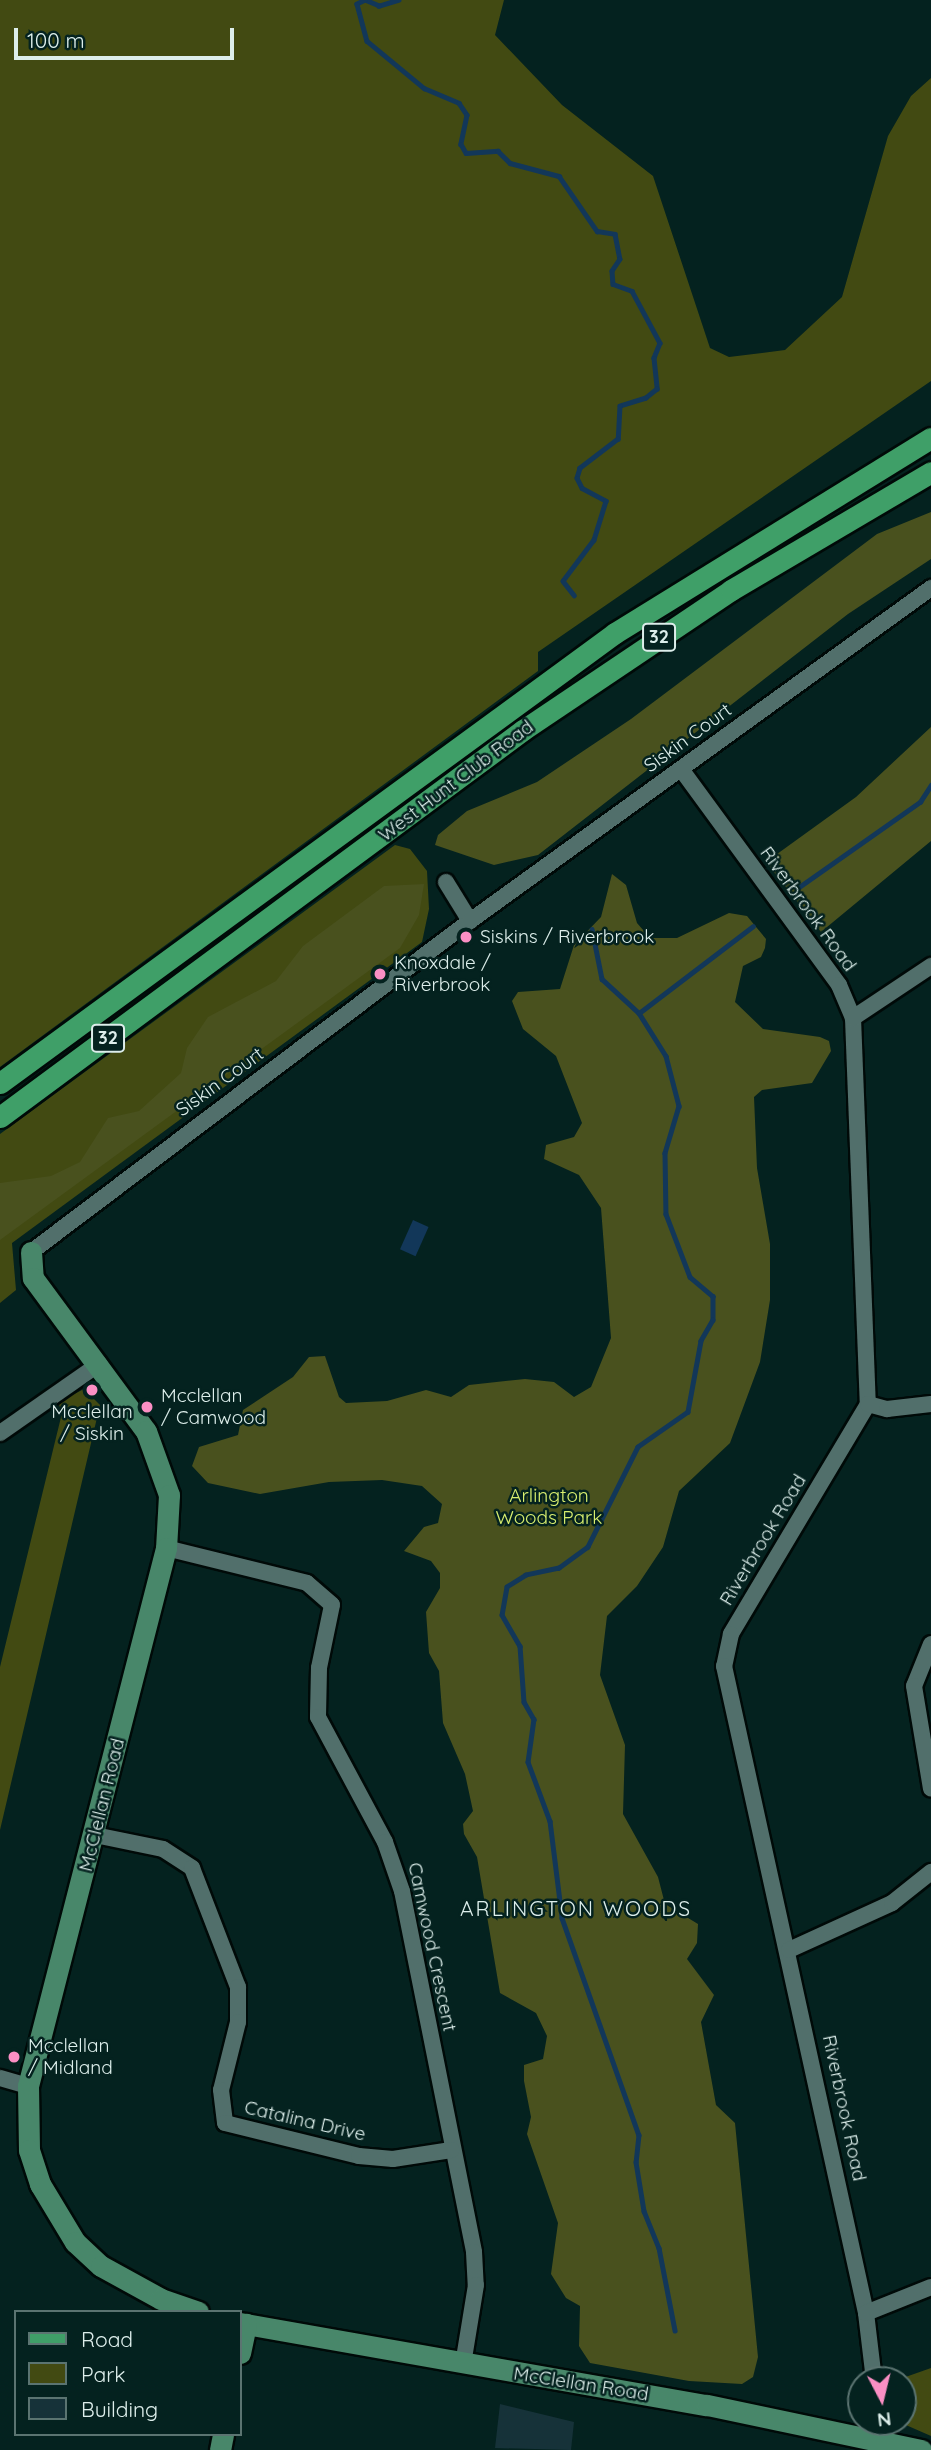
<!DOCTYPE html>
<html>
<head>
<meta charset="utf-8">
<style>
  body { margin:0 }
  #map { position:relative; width:931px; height:2450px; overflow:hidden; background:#04221f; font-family:Quicksand,sans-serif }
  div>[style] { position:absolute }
  .green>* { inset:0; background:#424a12 }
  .forest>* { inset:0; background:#49511e }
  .water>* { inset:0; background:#123759; transform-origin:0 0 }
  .stream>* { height:4.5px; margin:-2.25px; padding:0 2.25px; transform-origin:2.25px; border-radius:2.25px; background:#123759 }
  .building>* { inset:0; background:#163239 }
  .roads { filter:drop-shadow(2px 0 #000a08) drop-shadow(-2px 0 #000a08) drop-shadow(0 2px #000a08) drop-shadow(0 -2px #000a08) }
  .street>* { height:16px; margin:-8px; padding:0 8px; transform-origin:8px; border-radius:8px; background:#516f6b }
  .secondary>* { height:21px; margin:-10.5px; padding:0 10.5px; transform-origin:10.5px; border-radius:10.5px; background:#48876a }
  .primary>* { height:21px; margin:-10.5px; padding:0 10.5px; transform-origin:10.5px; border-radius:10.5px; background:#3f9f68 }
  .dots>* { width:19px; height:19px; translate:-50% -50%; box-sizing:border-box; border:4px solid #04221f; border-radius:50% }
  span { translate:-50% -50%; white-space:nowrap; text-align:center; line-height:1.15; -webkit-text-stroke:5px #04221f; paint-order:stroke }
  .shield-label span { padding:2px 5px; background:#04221f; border:2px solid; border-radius:5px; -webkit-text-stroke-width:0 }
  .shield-label { font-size:18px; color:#ddeeeb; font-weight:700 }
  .street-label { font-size:19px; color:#ddeeeb }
  .poi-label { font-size:19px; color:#ddeeeb }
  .left { translate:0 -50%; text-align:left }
  .park-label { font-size:19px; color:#d9ef6f }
  .neighbourhood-label { font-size:21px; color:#ddeeeb; letter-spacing:2px }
  .legend { position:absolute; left:14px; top:2310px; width:228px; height:126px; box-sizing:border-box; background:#04221f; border:2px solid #5b7471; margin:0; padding:9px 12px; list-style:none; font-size:21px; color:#ddeeeb }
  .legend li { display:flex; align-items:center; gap:14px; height:35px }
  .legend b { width:35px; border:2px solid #5b7471 }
  .north { position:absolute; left:847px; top:2366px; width:70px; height:70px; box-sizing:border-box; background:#04221f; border:2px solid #5b7471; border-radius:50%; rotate:173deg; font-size:19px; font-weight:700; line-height:28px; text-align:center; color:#ddeeeb }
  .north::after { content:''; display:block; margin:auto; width:24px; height:32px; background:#fb8fc4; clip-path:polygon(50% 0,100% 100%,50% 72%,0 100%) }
  .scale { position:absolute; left:14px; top:28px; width:220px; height:32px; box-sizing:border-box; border:4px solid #ddeeeb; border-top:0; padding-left:9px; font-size:21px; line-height:24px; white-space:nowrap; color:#ddeeeb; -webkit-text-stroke:5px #04221f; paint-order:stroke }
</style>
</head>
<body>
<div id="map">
  <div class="green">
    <div style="clip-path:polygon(0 0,504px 0,495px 35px,562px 105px,653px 176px,710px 348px,729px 357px,785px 350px,842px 297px,888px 136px,911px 96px,931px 78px,931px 381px,538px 652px,538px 671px,0 1067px)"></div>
    <div style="clip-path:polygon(395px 845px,410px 849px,427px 871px,429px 909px,422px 942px,12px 1243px,16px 1290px,0 1303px,0 1134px)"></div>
    <div style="clip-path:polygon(84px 1389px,100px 1405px,0 1830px,0 1667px,62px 1413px,58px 1402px)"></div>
    <div style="clip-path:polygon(931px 2368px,931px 2436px,899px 2422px,903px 2380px,897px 2380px)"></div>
  </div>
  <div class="forest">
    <div style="clip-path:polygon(931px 512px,931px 559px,848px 614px,538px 855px,494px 865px,435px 845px,438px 835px,467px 811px,537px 782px,631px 719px,877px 534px)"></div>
    <div style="clip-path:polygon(931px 727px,931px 841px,821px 932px,766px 862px,856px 797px)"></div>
    <div style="clip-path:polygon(612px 874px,626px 885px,637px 923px,650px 938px,677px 938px,729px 913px,747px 916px,766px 939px,765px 948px,761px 957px,743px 966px,735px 1002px,763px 1029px,820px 1037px,829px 1041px,831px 1051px,812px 1083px,762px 1090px,754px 1097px,757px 1168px,770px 1244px,770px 1300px,760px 1362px,730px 1443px,679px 1491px,663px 1547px,637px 1586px,607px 1616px,600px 1675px,625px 1745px,623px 1814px,658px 1877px,665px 1904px,698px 1924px,697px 1943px,687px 1959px,714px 1995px,701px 2022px,716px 2105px,735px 2123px,758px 2357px,753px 2377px,742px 2384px,689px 2381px,590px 2363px,579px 2346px,580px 2306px,566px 2298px,551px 2274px,558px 2223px,527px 2134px,531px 2117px,524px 2081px,524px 2065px,543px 2059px,547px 2036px,536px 2013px,500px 1993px,477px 1857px,464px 1834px,463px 1824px,473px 1811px,465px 1774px,443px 1723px,439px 1671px,429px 1653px,426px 1612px,440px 1588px,440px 1573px,431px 1561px,404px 1551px,424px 1527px,438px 1523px,442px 1504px,422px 1486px,382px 1480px,329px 1482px,260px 1494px,208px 1483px,192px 1466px,199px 1447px,238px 1435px,243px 1410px,293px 1377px,309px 1357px,325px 1356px,339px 1397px,346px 1403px,387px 1401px,426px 1390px,451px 1397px,469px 1385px,525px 1379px,554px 1382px,574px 1397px,591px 1387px,611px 1338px,601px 1208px,579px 1175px,544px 1159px,546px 1145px,574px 1137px,582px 1123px,556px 1056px,523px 1029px,512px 1001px,518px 992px,560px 989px,574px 945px,601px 917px)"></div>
    <div style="clip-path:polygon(424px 884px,419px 915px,400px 948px,0 1240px,0 1183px,51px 1176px,80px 1162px,108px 1118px,139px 1111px,181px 1073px,187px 1048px,208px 1017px,276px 981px,303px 946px,384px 886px)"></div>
  </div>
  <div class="water">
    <div style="left:413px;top:1220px;width:17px;height:32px;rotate:24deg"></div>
  </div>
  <div class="stream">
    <div style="left:399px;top:0;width:21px;rotate:163deg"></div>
    <div style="left:379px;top:6px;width:15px;rotate:-157deg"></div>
    <div style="left:365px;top:0;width:9px;rotate:153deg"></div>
    <div style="left:357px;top:4px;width:38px;rotate:75deg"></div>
    <div style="left:367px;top:41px;width:74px;rotate:39.5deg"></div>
    <div style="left:424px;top:88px;width:38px;rotate:23deg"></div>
    <div style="left:459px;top:103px;width:14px;rotate:56deg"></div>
    <div style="left:467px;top:115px;width:30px;rotate:102deg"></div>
    <div style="left:461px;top:144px;width:10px;rotate:61deg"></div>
    <div style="left:466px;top:153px;width:32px;rotate:-4deg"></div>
    <div style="left:498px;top:151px;width:17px;rotate:45deg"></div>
    <div style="left:510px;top:163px;width:51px;rotate:14.9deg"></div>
    <div style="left:559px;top:176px;width:67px;rotate:55.4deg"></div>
    <div style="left:597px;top:231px;width:18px;rotate:9deg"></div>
    <div style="left:615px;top:234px;width:25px;rotate:79deg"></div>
    <div style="left:620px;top:259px;width:14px;rotate:124deg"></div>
    <div style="left:612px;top:271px;width:13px;rotate:86deg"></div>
    <div style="left:613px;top:284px;width:20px;rotate:20deg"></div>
    <div style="left:632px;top:291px;width:59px;rotate:61.7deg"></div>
    <div style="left:660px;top:343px;width:16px;rotate:112deg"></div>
    <div style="left:654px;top:358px;width:31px;rotate:84deg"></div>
    <div style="left:657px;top:389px;width:14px;rotate:141deg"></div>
    <div style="left:646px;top:398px;width:27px;rotate:163deg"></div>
    <div style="left:620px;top:406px;width:33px;rotate:93deg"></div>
    <div style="left:618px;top:439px;width:48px;rotate:142.7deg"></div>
    <div style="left:580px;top:468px;width:10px;rotate:107deg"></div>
    <div style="left:577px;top:478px;width:11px;rotate:63deg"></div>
    <div style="left:582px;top:488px;width:27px;rotate:28deg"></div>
    <div style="left:606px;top:501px;width:41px;rotate:107.1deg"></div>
    <div style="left:594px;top:540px;width:51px;rotate:127.1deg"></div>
    <div style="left:563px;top:581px;width:18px;rotate:52deg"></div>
    <div style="left:799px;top:887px;width:148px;rotate:-35.1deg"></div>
    <div style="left:920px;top:802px;width:20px;rotate:-57deg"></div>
    <div style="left:592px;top:929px;width:51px;rotate:78.7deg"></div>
    <div style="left:602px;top:979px;width:50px;rotate:42.6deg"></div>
    <div style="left:639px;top:1013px;width:51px;rotate:57.9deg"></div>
    <div style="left:666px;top:1056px;width:52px;rotate:75.4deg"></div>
    <div style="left:679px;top:1106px;width:49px;rotate:106.6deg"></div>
    <div style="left:665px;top:1153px;width:61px;rotate:89.1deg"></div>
    <div style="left:666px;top:1214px;width:67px;rotate:69.1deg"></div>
    <div style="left:690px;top:1277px;width:30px;rotate:40deg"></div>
    <div style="left:713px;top:1296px;width:24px;rotate:90deg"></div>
    <div style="left:713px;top:1320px;width:24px;rotate:120deg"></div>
    <div style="left:701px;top:1341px;width:72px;rotate:100.4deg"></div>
    <div style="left:688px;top:1412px;width:61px;rotate:145deg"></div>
    <div style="left:638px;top:1447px;width:112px;rotate:116.6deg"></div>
    <div style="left:588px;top:1547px;width:36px;rotate:144deg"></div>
    <div style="left:559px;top:1568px;width:34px;rotate:168deg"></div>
    <div style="left:526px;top:1575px;width:22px;rotate:148deg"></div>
    <div style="left:507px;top:1587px;width:28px;rotate:100deg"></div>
    <div style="left:502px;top:1615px;width:36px;rotate:60deg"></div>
    <div style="left:520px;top:1646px;width:56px;rotate:85.9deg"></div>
    <div style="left:524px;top:1702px;width:20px;rotate:60deg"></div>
    <div style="left:534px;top:1719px;width:43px;rotate:97.9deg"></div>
    <div style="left:528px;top:1762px;width:63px;rotate:69.6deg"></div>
    <div style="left:550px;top:1821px;width:98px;rotate:82.9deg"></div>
    <div style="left:562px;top:1918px;width:230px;rotate:70.5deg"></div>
    <div style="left:639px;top:2135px;width:27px;rotate:96deg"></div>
    <div style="left:636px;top:2162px;width:50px;rotate:80.7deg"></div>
    <div style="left:644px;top:2211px;width:40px;rotate:68deg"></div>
    <div style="left:659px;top:2248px;width:84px;rotate:79deg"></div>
    <div style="left:639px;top:1013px;width:143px;rotate:-37.3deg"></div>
  </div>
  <div class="building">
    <div style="clip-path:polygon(500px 2404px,574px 2422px,571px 2450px,495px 2448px)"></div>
  </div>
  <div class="roads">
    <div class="street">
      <div style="left:681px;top:769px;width:268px;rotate:53.8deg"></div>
      <div style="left:839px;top:985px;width:36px;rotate:67deg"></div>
      <div style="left:853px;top:1018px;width:386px;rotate:87.8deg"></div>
      <div style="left:868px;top:1404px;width:268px;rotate:120.8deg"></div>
      <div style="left:731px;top:1634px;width:33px;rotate:102deg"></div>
      <div style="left:724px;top:1666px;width:662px;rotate:77.62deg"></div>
      <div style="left:866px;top:2313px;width:67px;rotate:83.2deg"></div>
      <div style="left:446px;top:882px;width:46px;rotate:58.4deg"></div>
      <div style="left:853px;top:1018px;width:94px;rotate:-33.7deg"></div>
      <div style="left:31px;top:1252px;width:550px;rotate:-37.02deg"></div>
      <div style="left:470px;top:921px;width:569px;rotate:-35.84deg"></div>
      <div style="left:868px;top:1404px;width:20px;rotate:15deg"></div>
      <div style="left:887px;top:1409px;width:44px;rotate:-6.5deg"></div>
      <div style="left:0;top:1433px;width:121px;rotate:-34.9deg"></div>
      <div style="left:166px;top:1548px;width:145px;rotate:13.9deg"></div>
      <div style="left:307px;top:1583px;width:33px;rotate:41deg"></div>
      <div style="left:332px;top:1605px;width:64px;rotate:101.7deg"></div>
      <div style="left:319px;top:1668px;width:49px;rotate:91.2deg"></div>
      <div style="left:318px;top:1717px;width:142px;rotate:61.8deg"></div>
      <div style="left:385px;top:1842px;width:52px;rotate:70.9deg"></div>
      <div style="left:402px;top:1891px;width:368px;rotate:78.7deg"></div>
      <div style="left:474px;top:2252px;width:33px;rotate:87deg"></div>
      <div style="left:476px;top:2285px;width:80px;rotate:99.3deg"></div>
      <div style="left:931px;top:1644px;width:45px;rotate:112deg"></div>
      <div style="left:914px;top:1686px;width:104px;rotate:80.6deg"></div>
      <div style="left:95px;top:1835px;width:69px;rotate:11.6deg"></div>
      <div style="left:163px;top:1849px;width:35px;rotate:33deg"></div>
      <div style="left:192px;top:1868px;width:128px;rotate:68.9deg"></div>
      <div style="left:238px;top:1987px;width:35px;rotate:90deg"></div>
      <div style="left:238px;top:2022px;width:70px;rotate:104deg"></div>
      <div style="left:221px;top:2090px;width:33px;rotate:83deg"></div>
      <div style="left:225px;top:2123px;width:138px;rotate:13.8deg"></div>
      <div style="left:359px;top:2156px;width:34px;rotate:5deg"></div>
      <div style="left:393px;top:2159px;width:59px;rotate:-8.8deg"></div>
      <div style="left:789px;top:1950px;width:113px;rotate:-24.5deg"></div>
      <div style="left:892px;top:1903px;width:50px;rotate:-38.5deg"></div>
      <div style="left:0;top:2078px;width:29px;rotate:16deg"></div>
      <div style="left:866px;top:2313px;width:70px;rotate:-21.8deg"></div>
      <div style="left:874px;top:2422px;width:17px;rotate:90deg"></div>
    </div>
    <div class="secondary">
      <div style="left:31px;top:1252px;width:26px;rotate:86deg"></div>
      <div style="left:33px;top:1278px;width:190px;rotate:53.6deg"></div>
      <div style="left:146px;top:1431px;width:68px;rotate:70.2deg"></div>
      <div style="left:169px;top:1495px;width:53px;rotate:93.2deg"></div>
      <div style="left:166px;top:1548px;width:555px;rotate:104.39deg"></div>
      <div style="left:28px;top:2086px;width:64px;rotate:89.1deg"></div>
      <div style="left:29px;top:2150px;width:36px;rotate:72deg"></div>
      <div style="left:40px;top:2184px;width:68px;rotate:58.9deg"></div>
      <div style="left:75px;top:2242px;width:35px;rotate:43deg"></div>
      <div style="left:101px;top:2266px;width:68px;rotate:28.8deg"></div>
      <div style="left:161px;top:2299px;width:39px;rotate:19deg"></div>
      <div style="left:240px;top:2323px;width:474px;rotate:10deg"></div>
      <div style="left:707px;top:2405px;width:219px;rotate:11.9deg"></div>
      <div style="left:240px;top:2353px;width:30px;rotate:-78deg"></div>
      <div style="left:220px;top:2450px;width:16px;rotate:-79deg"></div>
    </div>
    <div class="primary">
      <div style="left:0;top:1083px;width:762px;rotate:-36.19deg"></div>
      <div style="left:615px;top:633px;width:371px;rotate:-31.7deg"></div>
      <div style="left:0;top:1117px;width:651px;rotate:-36.5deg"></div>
      <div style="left:523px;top:730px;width:251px;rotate:-33.9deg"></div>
      <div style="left:731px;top:590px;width:232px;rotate:-30.5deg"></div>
    </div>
  </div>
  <div class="dots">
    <div style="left:466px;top:937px;background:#fb8fc4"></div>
    <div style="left:380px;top:974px;background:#fb8fc4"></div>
    <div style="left:92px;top:1390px;background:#fb8fc4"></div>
    <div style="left:147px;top:1407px;background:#fb8fc4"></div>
    <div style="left:14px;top:2057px;background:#fb8fc4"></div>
  </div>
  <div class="shield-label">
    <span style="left:659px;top:637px">32</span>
    <span style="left:108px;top:1038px">32</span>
  </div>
  <div class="street-label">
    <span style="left:688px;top:738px;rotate:-36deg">Siskin Court</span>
    <span style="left:456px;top:781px;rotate:-37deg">West Hunt Club Road</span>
    <span style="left:808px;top:909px;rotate:54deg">Riverbrook Road</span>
    <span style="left:220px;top:1082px;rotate:-36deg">Siskin Court</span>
    <span style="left:763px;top:1540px;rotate:-59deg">Riverbrook Road</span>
    <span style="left:102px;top:1805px;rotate:-76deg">McClellan Road</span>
    <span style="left:432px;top:1947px;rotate:78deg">Camwood Crescent</span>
    <span style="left:844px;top:2108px;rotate:78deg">Riverbrook Road</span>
    <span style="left:305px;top:2121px;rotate:13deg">Catalina Drive</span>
    <span style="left:581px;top:2384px;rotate:9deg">McClellan Road</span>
  </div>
  <div class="poi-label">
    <span class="left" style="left:480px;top:937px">Siskins / Riverbrook</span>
    <span class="left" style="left:394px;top:974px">Knoxdale /<br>Riverbrook</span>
    <span class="left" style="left:161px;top:1407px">Mcclellan<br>/ Camwood</span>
    <span style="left:92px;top:1423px">Mcclellan<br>/ Siskin</span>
    <span class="left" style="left:28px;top:2057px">Mcclellan<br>/ Midland</span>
  </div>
  <div class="park-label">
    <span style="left:549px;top:1507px">Arlington<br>Woods Park</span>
  </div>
  <div class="neighbourhood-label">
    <span style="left:576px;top:1908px">ARLINGTON WOODS</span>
  </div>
  <ul class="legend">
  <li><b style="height:9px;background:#3f9f68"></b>Road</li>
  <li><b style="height:19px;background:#424a12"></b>Park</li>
  <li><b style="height:19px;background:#163239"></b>Building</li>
  </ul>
  <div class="north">N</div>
  <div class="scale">100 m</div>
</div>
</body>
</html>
